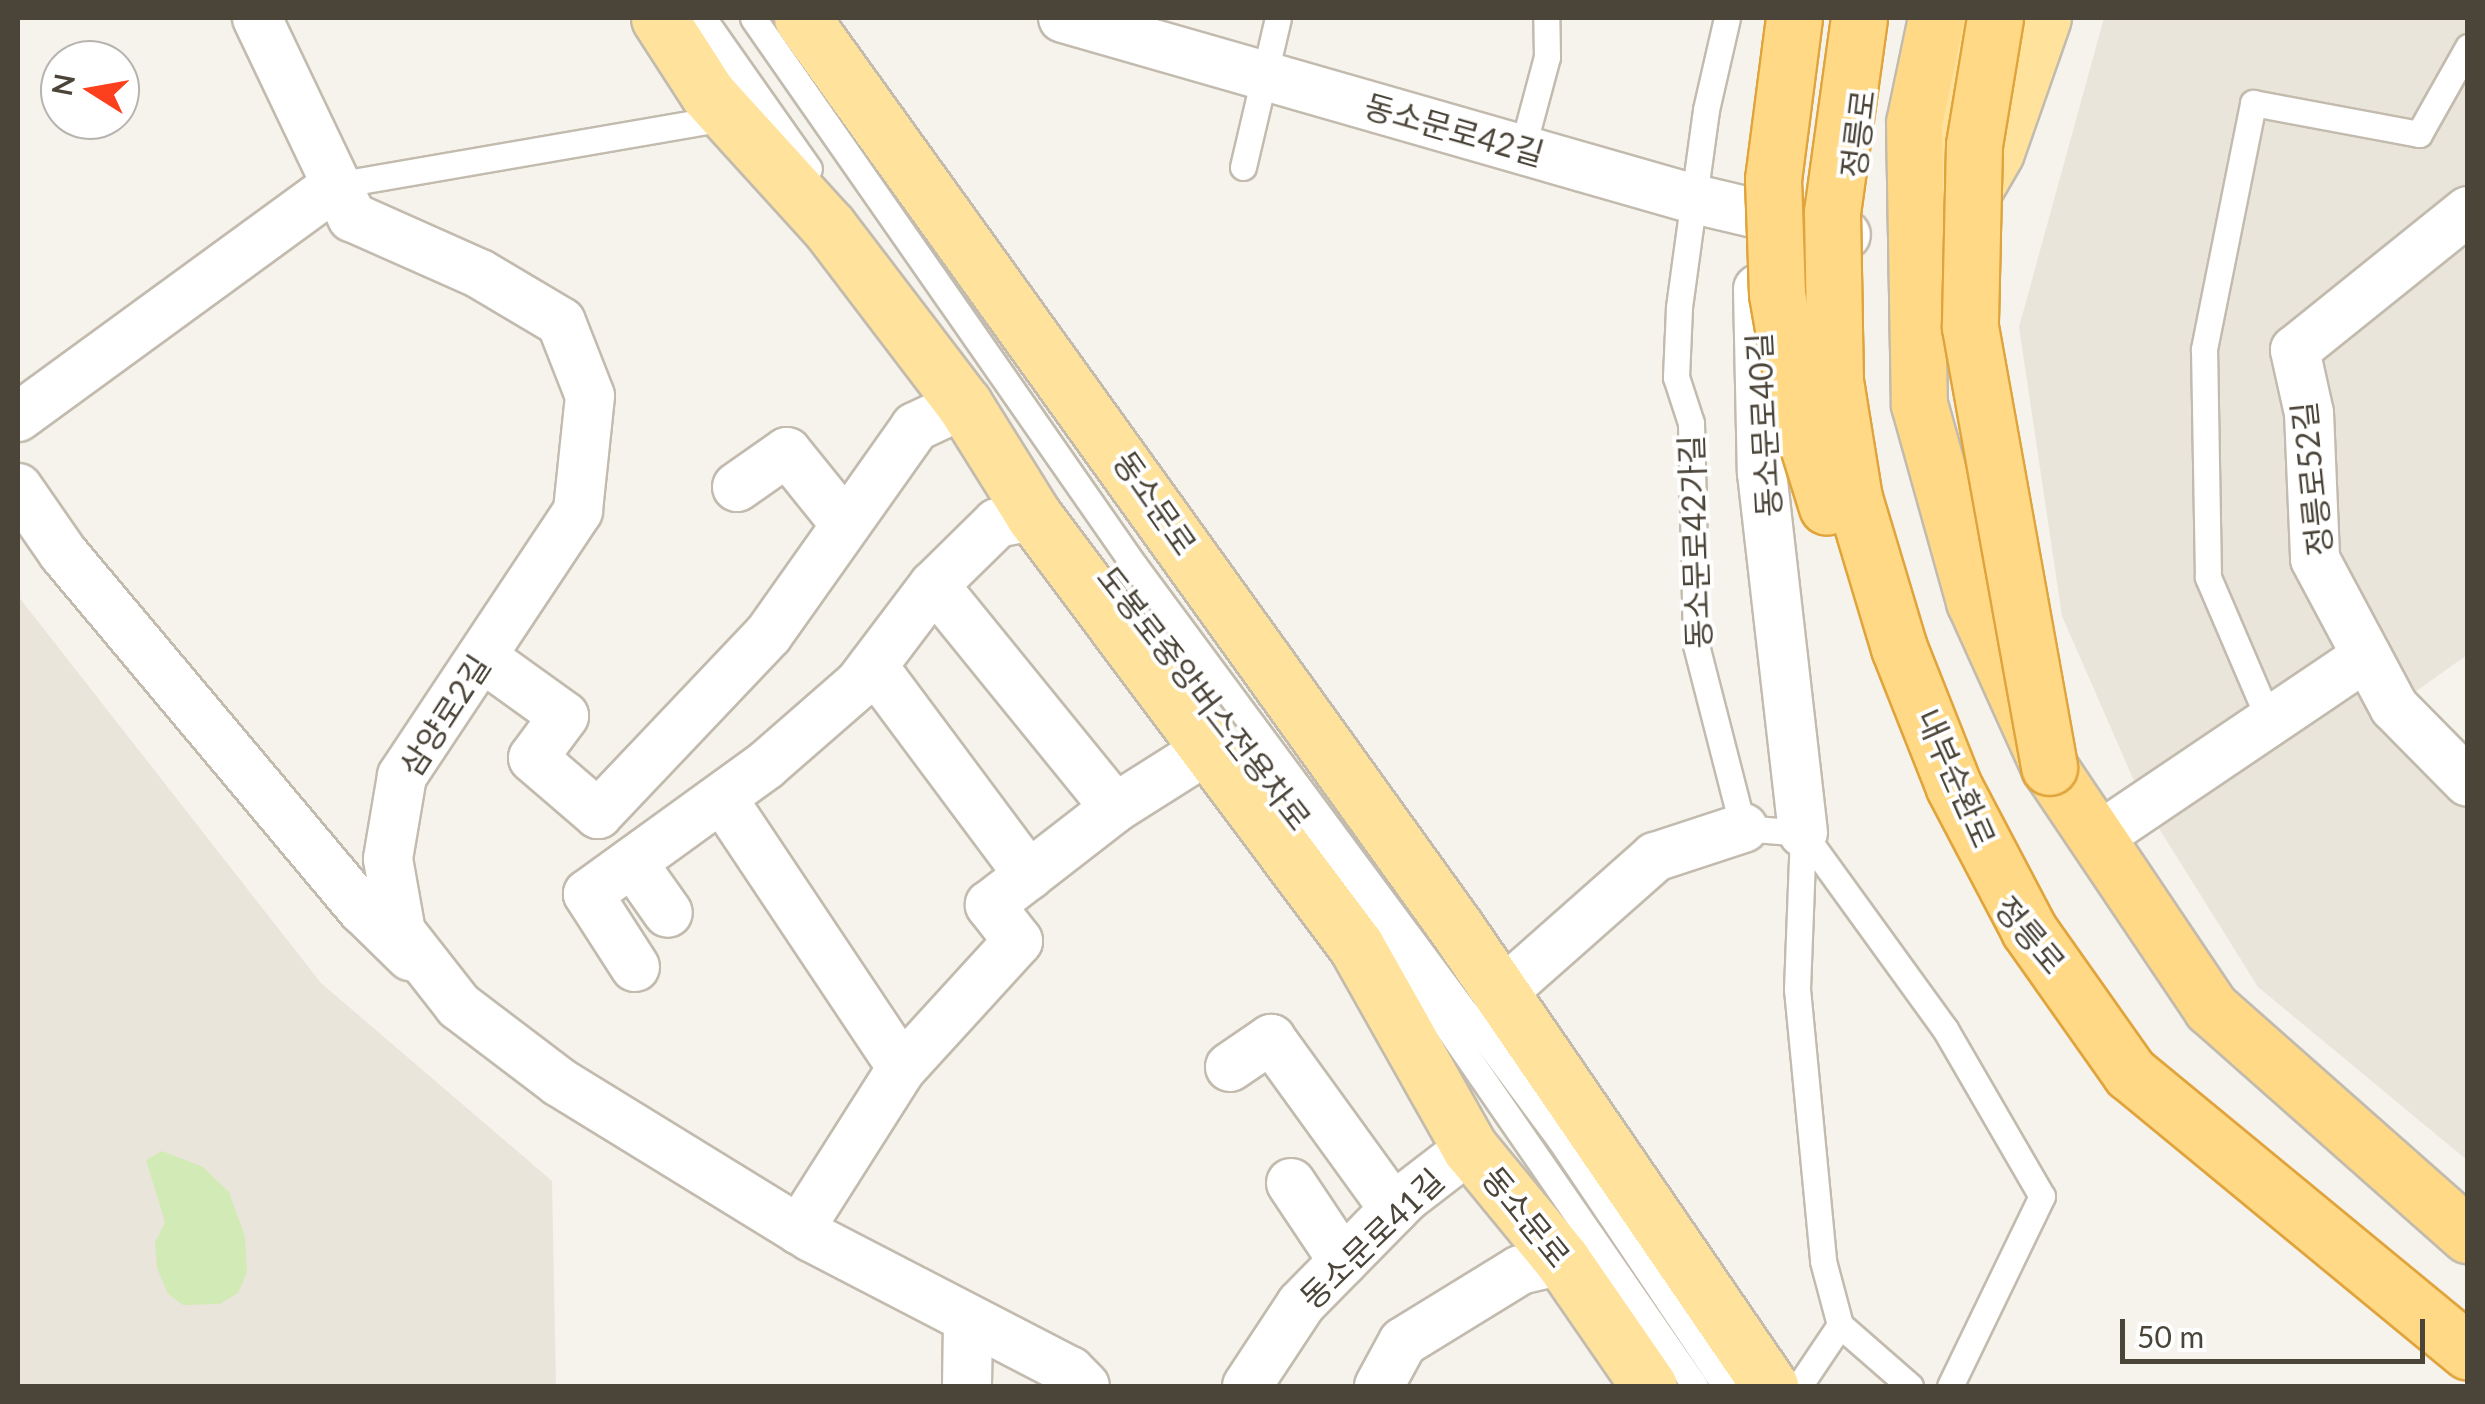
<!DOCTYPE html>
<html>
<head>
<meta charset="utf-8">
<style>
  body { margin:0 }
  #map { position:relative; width:2485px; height:1404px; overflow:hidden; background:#f6f3ec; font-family:Lato,"Noto Sans KR",sans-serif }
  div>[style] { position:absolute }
  .residential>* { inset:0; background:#eae5da }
  .green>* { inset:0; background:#d2eab5 }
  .roads { filter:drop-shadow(2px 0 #c2bbae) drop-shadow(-2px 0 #c2bbae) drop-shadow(0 2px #c2bbae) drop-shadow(0 -2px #c2bbae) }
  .service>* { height:25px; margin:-12.5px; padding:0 12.5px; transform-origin:12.5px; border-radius:12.5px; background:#fff }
  .minor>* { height:48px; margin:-24px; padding:0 24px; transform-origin:24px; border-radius:24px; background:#fff }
  .primary>* { height:55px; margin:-27.5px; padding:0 27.5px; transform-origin:27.5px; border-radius:27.5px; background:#ffe39c }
  .trunk>* { height:55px; margin:-27.5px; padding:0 27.5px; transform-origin:27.5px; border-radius:27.5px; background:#ffd985 }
  .bridges { filter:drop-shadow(2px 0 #e0a43c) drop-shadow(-2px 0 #e0a43c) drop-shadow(0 2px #e0a43c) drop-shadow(0 -2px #e0a43c) }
  .trunk-bridge>* { height:55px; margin:-27.5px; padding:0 27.5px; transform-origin:27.5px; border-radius:27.5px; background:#ffd985 }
  span { translate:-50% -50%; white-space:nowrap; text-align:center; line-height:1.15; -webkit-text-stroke:8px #fff; paint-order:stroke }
  .street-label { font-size:32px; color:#4b4439 }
  .frame { position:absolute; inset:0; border:20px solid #4b4439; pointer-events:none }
  .north { position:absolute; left:40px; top:40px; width:100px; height:100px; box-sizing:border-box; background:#fff; border:2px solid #b7b4b0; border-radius:50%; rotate:281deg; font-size:28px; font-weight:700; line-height:40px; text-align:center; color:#4b4439 }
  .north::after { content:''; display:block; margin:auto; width:35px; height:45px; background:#fc3f1d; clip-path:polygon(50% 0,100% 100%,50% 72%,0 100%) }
  .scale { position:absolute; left:2120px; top:1319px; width:305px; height:45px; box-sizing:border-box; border:5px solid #4b4439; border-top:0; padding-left:12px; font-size:30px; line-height:35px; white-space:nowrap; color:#4b4439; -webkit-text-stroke:8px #fff; paint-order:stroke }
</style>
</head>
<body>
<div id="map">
  <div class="residential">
    <div style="clip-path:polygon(2104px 18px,2467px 18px,2467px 655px,2394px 707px,2467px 782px,2467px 1160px,2258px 987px,2145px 806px,2062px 616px,2019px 327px)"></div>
    <div style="clip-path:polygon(18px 596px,321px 983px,552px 1181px,556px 1386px,18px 1386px)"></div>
  </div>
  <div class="green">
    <div style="clip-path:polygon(162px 1151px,203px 1167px,229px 1192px,245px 1237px,247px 1272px,238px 1293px,220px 1304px,183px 1305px,168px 1294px,157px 1268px,155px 1243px,165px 1222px,146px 1160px)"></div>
  </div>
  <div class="roads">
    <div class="service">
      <div style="left:703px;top:18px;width:184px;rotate:54.9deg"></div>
      <div style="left:753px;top:18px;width:667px;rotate:55.14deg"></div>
      <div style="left:1134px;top:565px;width:716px;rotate:53.47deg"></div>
      <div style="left:1560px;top:1140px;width:296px;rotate:56.1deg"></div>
      <div style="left:1727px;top:18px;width:94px;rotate:102.9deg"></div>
      <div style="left:1706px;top:110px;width:200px;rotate:97.8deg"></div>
      <div style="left:1679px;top:308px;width:69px;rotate:92.5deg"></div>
      <div style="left:1676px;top:377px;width:48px;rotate:71.9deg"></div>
      <div style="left:1691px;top:423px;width:222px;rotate:88.7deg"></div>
      <div style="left:1696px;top:645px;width:189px;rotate:75.6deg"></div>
      <div style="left:1743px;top:828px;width:60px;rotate:4.8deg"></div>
      <div style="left:1803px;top:833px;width:156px;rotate:92.2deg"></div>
      <div style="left:1797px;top:989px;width:273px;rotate:84.5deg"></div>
      <div style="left:1823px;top:1261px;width:66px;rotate:75.1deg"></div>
      <div style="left:1522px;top:150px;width:96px;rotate:-75deg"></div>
      <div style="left:1547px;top:57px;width:39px;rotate:-91deg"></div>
      <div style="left:1243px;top:167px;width:153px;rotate:-76.8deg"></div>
      <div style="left:336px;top:185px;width:398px;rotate:-9.8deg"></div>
      <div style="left:2270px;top:722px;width:158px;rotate:-113.2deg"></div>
      <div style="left:2208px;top:577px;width:228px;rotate:-91deg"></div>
      <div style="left:2204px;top:349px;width:251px;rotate:-78.7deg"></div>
      <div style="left:2253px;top:103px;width:169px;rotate:10.6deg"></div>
      <div style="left:2419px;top:134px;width:100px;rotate:-60.6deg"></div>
      <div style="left:1252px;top:762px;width:180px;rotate:52.2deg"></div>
      <div style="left:1362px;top:904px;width:586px;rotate:55.36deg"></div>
      <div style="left:1803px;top:833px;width:242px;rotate:54.1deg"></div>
      <div style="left:1945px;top:1029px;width:193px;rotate:59.9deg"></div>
      <div style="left:2042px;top:1196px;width:211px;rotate:115.8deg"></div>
      <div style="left:1840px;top:1325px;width:93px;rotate:41.1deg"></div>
      <div style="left:1799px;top:1386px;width:73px;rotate:-56.1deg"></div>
    </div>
    <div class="minor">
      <div style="left:257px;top:18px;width:221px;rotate:64.5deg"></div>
      <div style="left:352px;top:217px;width:140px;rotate:24deg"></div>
      <div style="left:480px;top:274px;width:94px;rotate:30.7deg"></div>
      <div style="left:561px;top:322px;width:79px;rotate:68.6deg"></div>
      <div style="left:590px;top:396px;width:116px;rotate:96deg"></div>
      <div style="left:578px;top:511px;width:318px;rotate:123.6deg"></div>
      <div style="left:402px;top:776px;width:84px;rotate:99.6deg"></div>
      <div style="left:388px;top:859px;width:74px;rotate:79.9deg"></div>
      <div style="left:401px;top:932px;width:94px;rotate:51.9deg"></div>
      <div style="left:459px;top:1006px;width:126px;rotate:37.2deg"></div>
      <div style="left:559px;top:1082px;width:296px;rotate:31.6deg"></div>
      <div style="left:811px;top:1237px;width:292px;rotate:27.4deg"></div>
      <div style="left:1070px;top:1371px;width:21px;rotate:45deg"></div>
      <div style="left:1063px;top:18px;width:656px;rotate:16.01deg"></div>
      <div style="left:1694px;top:199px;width:156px;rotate:13.3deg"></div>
      <div style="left:2468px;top:211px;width:222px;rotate:141.2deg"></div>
      <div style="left:2295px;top:350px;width:65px;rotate:77.5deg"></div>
      <div style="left:2309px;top:413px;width:146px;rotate:87.6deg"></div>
      <div style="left:2315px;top:559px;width:168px;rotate:61.9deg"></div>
      <div style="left:2394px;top:707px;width:105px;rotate:45.4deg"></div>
      <div style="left:1758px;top:289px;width:184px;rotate:88.8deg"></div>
      <div style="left:1762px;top:473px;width:362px;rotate:83.5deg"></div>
      <div style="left:18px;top:417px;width:394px;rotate:-36.1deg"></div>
      <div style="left:737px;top:487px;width:61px;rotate:-35deg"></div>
      <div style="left:787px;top:452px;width:92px;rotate:51.1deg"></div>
      <div style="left:18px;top:488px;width:79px;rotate:55.3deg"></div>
      <div style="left:63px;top:553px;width:466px;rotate:50deg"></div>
      <div style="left:363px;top:910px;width:66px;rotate:44.4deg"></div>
      <div style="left:934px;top:585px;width:287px;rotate:50.9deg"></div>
      <div style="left:482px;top:657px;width:101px;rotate:35.7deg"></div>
      <div style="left:564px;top:716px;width:52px;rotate:126.4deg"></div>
      <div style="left:533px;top:758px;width:86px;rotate:40.7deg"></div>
      <div style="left:598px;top:814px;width:247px;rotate:-46.5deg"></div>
      <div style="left:768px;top:635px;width:255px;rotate:-54.7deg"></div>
      <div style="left:915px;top:427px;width:54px;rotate:-25.1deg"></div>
      <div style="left:873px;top:666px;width:261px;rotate:53.3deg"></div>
      <div style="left:722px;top:798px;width:324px;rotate:56.3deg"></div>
      <div style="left:2103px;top:834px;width:318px;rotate:-34deg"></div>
      <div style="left:632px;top:862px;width:62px;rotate:54.8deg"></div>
      <div style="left:635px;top:967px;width:87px;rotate:-122.8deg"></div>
      <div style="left:588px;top:894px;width:220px;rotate:-35.9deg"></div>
      <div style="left:766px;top:765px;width:123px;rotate:-41.1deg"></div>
      <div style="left:859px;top:684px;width:124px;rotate:-52.9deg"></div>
      <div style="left:934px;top:585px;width:88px;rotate:-44.5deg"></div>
      <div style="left:997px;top:523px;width:38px;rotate:-11deg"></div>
      <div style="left:1498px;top:996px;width:210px;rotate:-41.5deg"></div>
      <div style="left:1655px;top:857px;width:93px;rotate:-18.2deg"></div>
      <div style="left:1230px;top:1067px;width:50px;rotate:-34.3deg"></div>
      <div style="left:1271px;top:1039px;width:210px;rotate:54.1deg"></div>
      <div style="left:1291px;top:1183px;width:94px;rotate:56.3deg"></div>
      <div style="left:799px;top:1230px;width:192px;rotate:-57.6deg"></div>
      <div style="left:902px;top:1068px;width:172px;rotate:-47.6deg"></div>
      <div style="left:1018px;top:941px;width:46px;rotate:-127.9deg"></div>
      <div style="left:990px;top:905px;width:158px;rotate:-37.8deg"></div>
      <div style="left:1115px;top:808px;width:107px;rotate:-32.3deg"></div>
      <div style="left:967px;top:1386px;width:64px;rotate:-89.1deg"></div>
      <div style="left:1247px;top:1386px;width:98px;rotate:-56.6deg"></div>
      <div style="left:1301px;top:1304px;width:148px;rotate:-45.5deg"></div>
      <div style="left:1405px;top:1198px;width:82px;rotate:-37.6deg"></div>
      <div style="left:1379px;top:1386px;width:50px;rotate:-61.4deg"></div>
      <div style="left:1403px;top:1342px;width:137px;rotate:-31.6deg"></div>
      <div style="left:1520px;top:1270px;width:43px;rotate:-13.4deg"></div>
    </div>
    <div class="primary">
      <div style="left:659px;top:18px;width:90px;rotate:57.2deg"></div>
      <div style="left:708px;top:94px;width:180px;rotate:47.7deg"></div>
      <div style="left:829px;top:227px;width:223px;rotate:52.7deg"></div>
      <div style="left:964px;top:404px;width:132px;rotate:58deg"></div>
      <div style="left:1034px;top:516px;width:537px;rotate:53.17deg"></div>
      <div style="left:1356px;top:946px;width:232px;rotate:60.6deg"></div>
      <div style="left:1470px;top:1148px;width:145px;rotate:50.6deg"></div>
      <div style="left:1562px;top:1260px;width:153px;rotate:55.4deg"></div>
      <div style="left:802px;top:18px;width:1118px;rotate:54.28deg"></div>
      <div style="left:1455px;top:926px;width:558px;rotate:55.6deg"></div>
      <div style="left:1931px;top:171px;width:158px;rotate:-75.7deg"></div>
      <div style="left:1970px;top:197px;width:52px;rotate:-60deg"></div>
      <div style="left:1996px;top:152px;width:142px;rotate:-70.7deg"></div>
    </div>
    <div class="trunk">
      <div style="left:1936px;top:18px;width:107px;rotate:101.8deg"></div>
      <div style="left:1914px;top:123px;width:281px;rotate:89deg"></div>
      <div style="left:1919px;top:404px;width:205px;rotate:74.4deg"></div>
      <div style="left:1974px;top:601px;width:182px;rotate:65.7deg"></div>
      <div style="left:2049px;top:767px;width:290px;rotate:56.1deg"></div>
      <div style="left:2211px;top:1008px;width:343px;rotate:41.5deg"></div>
    </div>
  </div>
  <div class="bridges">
    <div class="trunk-bridge">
      <div style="left:1794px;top:18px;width:162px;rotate:97.4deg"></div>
      <div style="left:1773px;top:179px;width:115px;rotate:88deg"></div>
      <div style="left:1777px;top:294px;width:122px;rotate:80.1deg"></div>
      <div style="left:1798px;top:414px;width:97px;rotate:72.7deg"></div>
      <div style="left:1859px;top:18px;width:196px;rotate:97.9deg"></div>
      <div style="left:1832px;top:212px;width:169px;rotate:89deg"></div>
      <div style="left:1835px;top:381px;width:119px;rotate:80.8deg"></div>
      <div style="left:1854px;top:498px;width:157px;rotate:73.3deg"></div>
      <div style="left:1899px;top:648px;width:149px;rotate:68.4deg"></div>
      <div style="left:1954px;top:787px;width:161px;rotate:62.3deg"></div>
      <div style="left:2029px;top:930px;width:175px;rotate:54.8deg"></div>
      <div style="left:2130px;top:1073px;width:438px;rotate:39.5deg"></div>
      <div style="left:1995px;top:18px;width:129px;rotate:99.4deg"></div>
      <div style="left:1974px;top:145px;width:182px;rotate:91.3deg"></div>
      <div style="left:1970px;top:327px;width:447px;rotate:79.8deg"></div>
    </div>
  </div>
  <div class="street-label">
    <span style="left:1454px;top:130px;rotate:16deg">동소문로42길</span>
    <span style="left:1858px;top:134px;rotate:-83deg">정릉로</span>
    <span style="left:1764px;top:425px;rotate:-93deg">동소문로40길</span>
    <span style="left:2312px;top:479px;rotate:-96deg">정릉로52길</span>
    <span style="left:1155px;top:503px;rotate:55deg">동소문로</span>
    <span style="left:1695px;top:542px;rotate:-92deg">동소문로42가길</span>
    <span style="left:1204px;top:698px;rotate:52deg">도봉로중앙버스전용차로</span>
    <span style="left:445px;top:716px;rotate:-57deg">삼양로2길</span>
    <span style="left:1956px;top:778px;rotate:66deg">내부순환로</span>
    <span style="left:2030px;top:935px;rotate:50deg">정릉로</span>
    <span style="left:1526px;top:1217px;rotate:51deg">동소문로</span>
    <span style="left:1372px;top:1239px;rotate:-44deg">동소문로41길</span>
  </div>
  <div class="frame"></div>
  <div class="north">N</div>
  <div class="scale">50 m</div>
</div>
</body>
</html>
